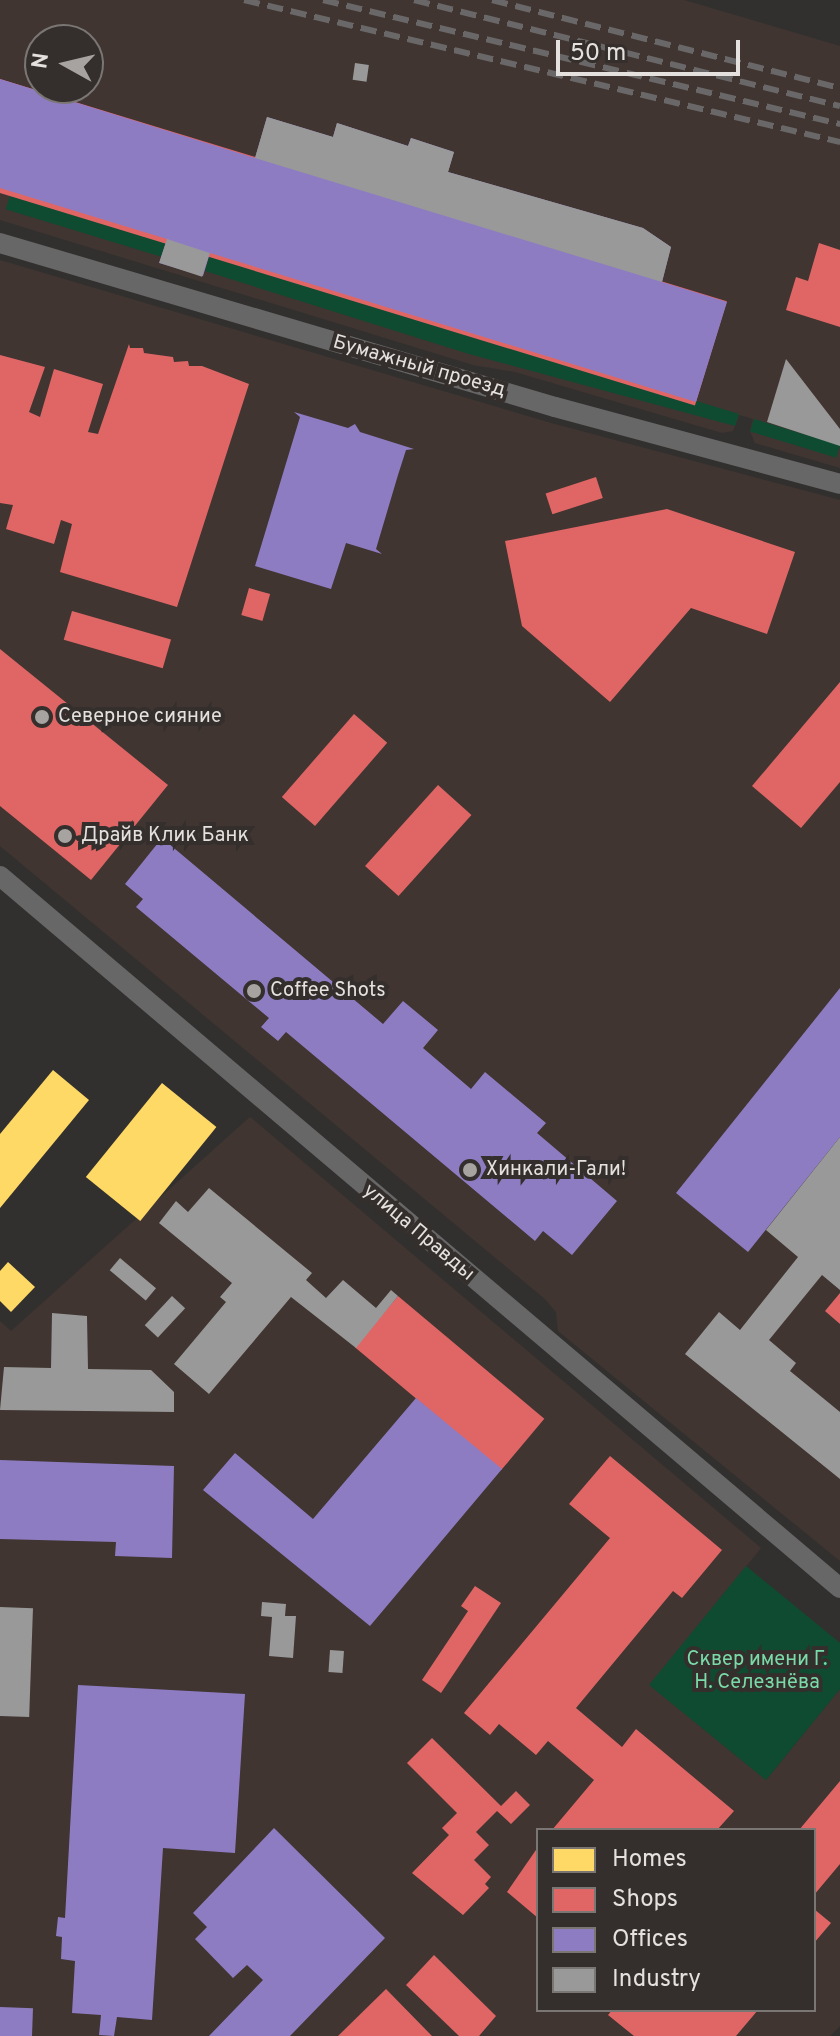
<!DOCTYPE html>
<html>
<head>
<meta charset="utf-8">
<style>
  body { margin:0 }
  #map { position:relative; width:840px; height:2036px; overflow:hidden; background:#32302e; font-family:Overpass,sans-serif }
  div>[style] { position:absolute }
  .built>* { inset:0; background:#403531 }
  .green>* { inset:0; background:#0f4b31; transform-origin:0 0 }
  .homes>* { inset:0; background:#ffd966; transform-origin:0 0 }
  .shops>* { inset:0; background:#e06666; transform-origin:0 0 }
  .offices>* { inset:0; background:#8e7cc3; transform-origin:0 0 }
  .industry>* { inset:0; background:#999; transform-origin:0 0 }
  .minor>* { height:20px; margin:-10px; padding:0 10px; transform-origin:10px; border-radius:10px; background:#686768 }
  .rail>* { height:6px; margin-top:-3px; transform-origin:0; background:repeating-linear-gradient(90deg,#696768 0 16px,transparent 0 24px) }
  .dots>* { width:22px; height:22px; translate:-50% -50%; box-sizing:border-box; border:4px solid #342f2c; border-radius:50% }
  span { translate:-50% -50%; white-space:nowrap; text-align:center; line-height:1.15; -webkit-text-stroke:8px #342f2c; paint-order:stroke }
  .street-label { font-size:20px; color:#e4e1df }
  .poi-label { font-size:20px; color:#e4e1df }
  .left { translate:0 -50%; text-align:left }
  .park-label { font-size:20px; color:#7adba9 }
  .legend { position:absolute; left:536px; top:1828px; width:280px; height:184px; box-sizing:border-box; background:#342f2c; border:2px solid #7a7674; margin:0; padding:10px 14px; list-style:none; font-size:24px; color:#e4e1df }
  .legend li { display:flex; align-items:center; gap:16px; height:40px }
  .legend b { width:40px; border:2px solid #7a7674 }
  .north { position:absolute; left:24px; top:24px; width:80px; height:80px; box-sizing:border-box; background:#342f2c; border:2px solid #7a7674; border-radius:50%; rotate:278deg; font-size:22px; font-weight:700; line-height:32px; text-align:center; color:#e4e1df }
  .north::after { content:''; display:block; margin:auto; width:28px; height:36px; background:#a6a3a1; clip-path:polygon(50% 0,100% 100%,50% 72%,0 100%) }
  .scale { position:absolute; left:556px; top:40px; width:184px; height:36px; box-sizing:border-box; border:4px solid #e4e1df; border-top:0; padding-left:10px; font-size:24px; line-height:28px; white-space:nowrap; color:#e4e1df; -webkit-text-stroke:6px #342f2c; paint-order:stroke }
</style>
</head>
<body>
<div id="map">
  <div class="built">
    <div style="clip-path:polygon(evenodd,0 0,684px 0,840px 46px,840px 468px,755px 443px,750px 431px,753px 419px,747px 417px,739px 415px,733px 431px,722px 433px,515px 372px,473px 365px,0 220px,0 0,40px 40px,88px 40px,88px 88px,40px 88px,40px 40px)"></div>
    <div style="clip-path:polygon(0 260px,551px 423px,840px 500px,840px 1561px,558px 1331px,556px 1312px,545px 1299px,0 846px)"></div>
    <div style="clip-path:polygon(evenodd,250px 1117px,761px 1548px,650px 1685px,766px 1780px,840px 1689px,840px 2026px,830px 2036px,0 2036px,0 1321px,11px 1331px,250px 1117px,538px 1830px,814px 1830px,814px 2010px,538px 2010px,538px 1830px)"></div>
  </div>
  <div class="green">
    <div style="left:11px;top:192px;width:163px;height:18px;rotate:17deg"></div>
    <div style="clip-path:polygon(210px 253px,739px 414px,735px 426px,469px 354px,205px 271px)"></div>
    <div style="left:754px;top:419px;width:90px;height:13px;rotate:17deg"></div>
    <div style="clip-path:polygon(746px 1566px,840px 1643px,840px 1689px,766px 1780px,649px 1685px)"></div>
  </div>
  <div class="homes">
    <div style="clip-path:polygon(53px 1070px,89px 1100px,0 1208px,0 1134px)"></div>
    <div style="left:162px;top:1083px;width:70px;height:121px;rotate:39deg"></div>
    <div style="clip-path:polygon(8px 1262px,35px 1287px,11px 1312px,0 1301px,0 1271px)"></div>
  </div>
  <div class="shops">
    <div style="left:0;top:79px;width:760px;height:109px;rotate:17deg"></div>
    <div style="clip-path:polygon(819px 243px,840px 250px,840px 327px,786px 310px,796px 277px,808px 281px)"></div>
    <div style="clip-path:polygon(129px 344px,130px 348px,143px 348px,144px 353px,173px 357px,174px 362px,188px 361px,189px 366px,202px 366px,249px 384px,177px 607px,60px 572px,72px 524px,61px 520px,54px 544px,6px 529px,13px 505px,0 503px,0 355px,45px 367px,29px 412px,40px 417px,54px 369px,103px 384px,88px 432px,98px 434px)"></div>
    <div style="left:596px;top:477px;width:22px;height:53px;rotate:72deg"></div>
    <div style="clip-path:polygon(667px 509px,795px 552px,767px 634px,691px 608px,610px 702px,522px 626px,505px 541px)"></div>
    <div style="left:249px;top:588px;width:22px;height:28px;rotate:16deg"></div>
    <div style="left:72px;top:611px;width:103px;height:30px;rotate:16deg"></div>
    <div style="clip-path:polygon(0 649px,168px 785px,91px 880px,0 806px)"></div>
    <div style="clip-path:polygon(840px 682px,840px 782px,801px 828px,752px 786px)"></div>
    <div style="left:354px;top:714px;width:44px;height:110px;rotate:41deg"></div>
    <div style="left:438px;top:785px;width:45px;height:109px;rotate:42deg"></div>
    <div style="clip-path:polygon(840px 1293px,840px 1324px,825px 1311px)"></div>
    <div style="left:398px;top:1296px;width:191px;height:67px;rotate:40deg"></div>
    <div style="clip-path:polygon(610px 1456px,722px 1550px,682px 1598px,673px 1591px,576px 1708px,622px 1747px,636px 1729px,734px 1811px,717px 1830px,552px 1830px,594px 1780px,548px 1741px,536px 1755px,499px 1724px,490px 1735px,464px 1713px,610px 1538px,569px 1504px)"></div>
    <div style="clip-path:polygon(475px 1586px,501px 1603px,441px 1693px,422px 1680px,468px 1611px,461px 1606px)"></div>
    <div style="clip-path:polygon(432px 1738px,501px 1806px,516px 1791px,530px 1805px,511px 1824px,497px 1811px,476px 1832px,489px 1845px,474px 1860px,491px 1877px,485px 1884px,489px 1888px,463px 1915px,412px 1873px,449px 1835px,442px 1828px,457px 1813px,407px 1763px)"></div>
    <div style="clip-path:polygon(840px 1781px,840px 1864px,814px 1895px,814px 1830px,799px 1830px)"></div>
    <div style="clip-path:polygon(538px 1847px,538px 1918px,507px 1892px)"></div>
    <div style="clip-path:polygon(814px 1909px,831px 1923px,814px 1943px)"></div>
    <div style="clip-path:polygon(434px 1955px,496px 2016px,479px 2036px,459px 2036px,406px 1985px)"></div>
    <div style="clip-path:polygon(386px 1989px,432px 2036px,338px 2036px)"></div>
    <div style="clip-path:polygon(612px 2010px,758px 2010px,736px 2036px,634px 2036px,608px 2015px)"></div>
  </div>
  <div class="offices">
    <div style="clip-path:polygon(0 79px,255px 158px,267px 117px,333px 137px,337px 123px,408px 146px,411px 138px,454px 152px,448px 172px,643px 228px,671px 247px,662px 282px,727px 302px,696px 402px,210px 253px,203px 276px,159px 263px,167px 239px,0 188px)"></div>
    <div style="clip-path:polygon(294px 412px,348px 428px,355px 424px,360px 432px,414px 449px,406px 450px,398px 475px,376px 549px,382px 554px,346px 543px,331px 589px,255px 566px,300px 417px)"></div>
    <div style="clip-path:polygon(162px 838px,383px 1024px,403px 1001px,438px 1030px,423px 1048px,471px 1089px,485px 1072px,546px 1123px,537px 1133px,617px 1201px,572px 1255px,543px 1231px,535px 1241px,286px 1032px,278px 1041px,261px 1027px,269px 1018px,136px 907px,143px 899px,125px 884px)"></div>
    <div style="clip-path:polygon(840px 988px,840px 1137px,748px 1252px,676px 1193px)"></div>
    <div style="clip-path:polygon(416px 1398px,502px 1469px,370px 1626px,203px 1490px,235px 1453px,313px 1519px)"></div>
    <div style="clip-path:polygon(0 1460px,174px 1466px,172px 1558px,115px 1556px,116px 1542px,0 1539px)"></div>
    <div style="clip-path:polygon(78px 1685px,245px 1694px,235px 1853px,163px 1848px,152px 2020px,117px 2017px,114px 2036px,99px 2035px,101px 2015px,72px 2013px,75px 1961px,61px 1959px,62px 1937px,56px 1936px,58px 1917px,65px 1918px)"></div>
    <div style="clip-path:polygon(274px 1828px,385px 1938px,290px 2036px,209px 2036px,263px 1980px,247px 1965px,233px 1978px,195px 1939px,207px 1927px,193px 1913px)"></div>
    <div style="left:0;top:2007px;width:33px;height:29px;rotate:2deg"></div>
  </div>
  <div class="industry">
    <div style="left:355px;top:63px;width:14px;height:17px;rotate:8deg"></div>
    <div style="clip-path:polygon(267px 117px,333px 137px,337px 123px,408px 146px,411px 138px,454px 152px,448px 172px,643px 228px,671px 247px,662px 282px,255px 158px)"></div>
    <div style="left:167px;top:239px;width:45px;height:25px;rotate:18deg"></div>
    <div style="clip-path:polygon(786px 359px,840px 429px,840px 446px,767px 422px)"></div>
    <div style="clip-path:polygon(840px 1137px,840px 1290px,822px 1275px,769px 1340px,796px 1363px,790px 1371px,840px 1412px,840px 1479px,685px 1354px,719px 1312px,740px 1330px,798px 1257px,766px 1230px)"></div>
    <div style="clip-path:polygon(209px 1188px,312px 1273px,306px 1280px,326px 1298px,343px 1280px,376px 1308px,391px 1290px,398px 1296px,356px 1348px,291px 1297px,209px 1394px,174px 1364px,226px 1302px,220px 1297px,232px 1283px,159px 1223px,176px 1201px,188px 1212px)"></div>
    <div style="left:120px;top:1258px;width:47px;height:16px;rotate:40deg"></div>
    <div style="left:172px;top:1296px;width:18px;height:40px;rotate:43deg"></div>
    <div style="clip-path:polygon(52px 1313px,87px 1316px,88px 1369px,151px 1370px,174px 1392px,174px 1412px,0 1410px,4px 1367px,51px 1368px)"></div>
    <div style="clip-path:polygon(262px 1602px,286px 1604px,285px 1616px,296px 1616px,293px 1658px,269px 1656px,272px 1617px,261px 1616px)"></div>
    <div style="left:0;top:1607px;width:33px;height:109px;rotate:2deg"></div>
    <div style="left:330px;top:1650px;width:14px;height:22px;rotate:4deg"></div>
  </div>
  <div class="minor">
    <div style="left:0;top:243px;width:579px;rotate:16.46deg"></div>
    <div style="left:555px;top:407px;width:295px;rotate:15.1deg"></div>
    <div style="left:0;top:876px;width:1101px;rotate:40.29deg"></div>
  </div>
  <div class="rail">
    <div style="left:244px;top:0;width:613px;rotate:13.4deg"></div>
    <div style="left:323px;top:0;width:532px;rotate:13.49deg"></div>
    <div style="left:414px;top:0;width:439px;rotate:14deg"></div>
    <div style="left:492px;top:0;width:359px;rotate:14.2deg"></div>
  </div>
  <div class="dots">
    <div style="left:42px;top:717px;background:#a6a3a1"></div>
    <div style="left:65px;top:836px;background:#a6a3a1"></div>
    <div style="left:254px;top:991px;background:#a6a3a1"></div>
    <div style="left:470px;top:1170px;background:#a6a3a1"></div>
  </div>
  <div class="street-label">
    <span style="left:419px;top:367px;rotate:16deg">Бумажный проезд</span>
    <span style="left:418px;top:1233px;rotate:40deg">улица Правды</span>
  </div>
  <div class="poi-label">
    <span class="left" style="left:58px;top:717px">Северное сияние</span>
    <span class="left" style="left:81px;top:836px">Драйв Клик Банк</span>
    <span class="left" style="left:270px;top:991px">Coffee Shots</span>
    <span class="left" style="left:486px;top:1170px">Хинкали-Гали!</span>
  </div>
  <div class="park-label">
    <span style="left:757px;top:1672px">Сквер имени Г.<br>Н. Селезнёва</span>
  </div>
  <ul class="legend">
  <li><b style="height:22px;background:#ffd966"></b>Homes</li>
  <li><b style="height:22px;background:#e06666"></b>Shops</li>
  <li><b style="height:22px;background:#8e7cc3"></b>Offices</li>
  <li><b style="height:22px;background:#999"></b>Industry</li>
  </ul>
  <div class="north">N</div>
  <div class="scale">50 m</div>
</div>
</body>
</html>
